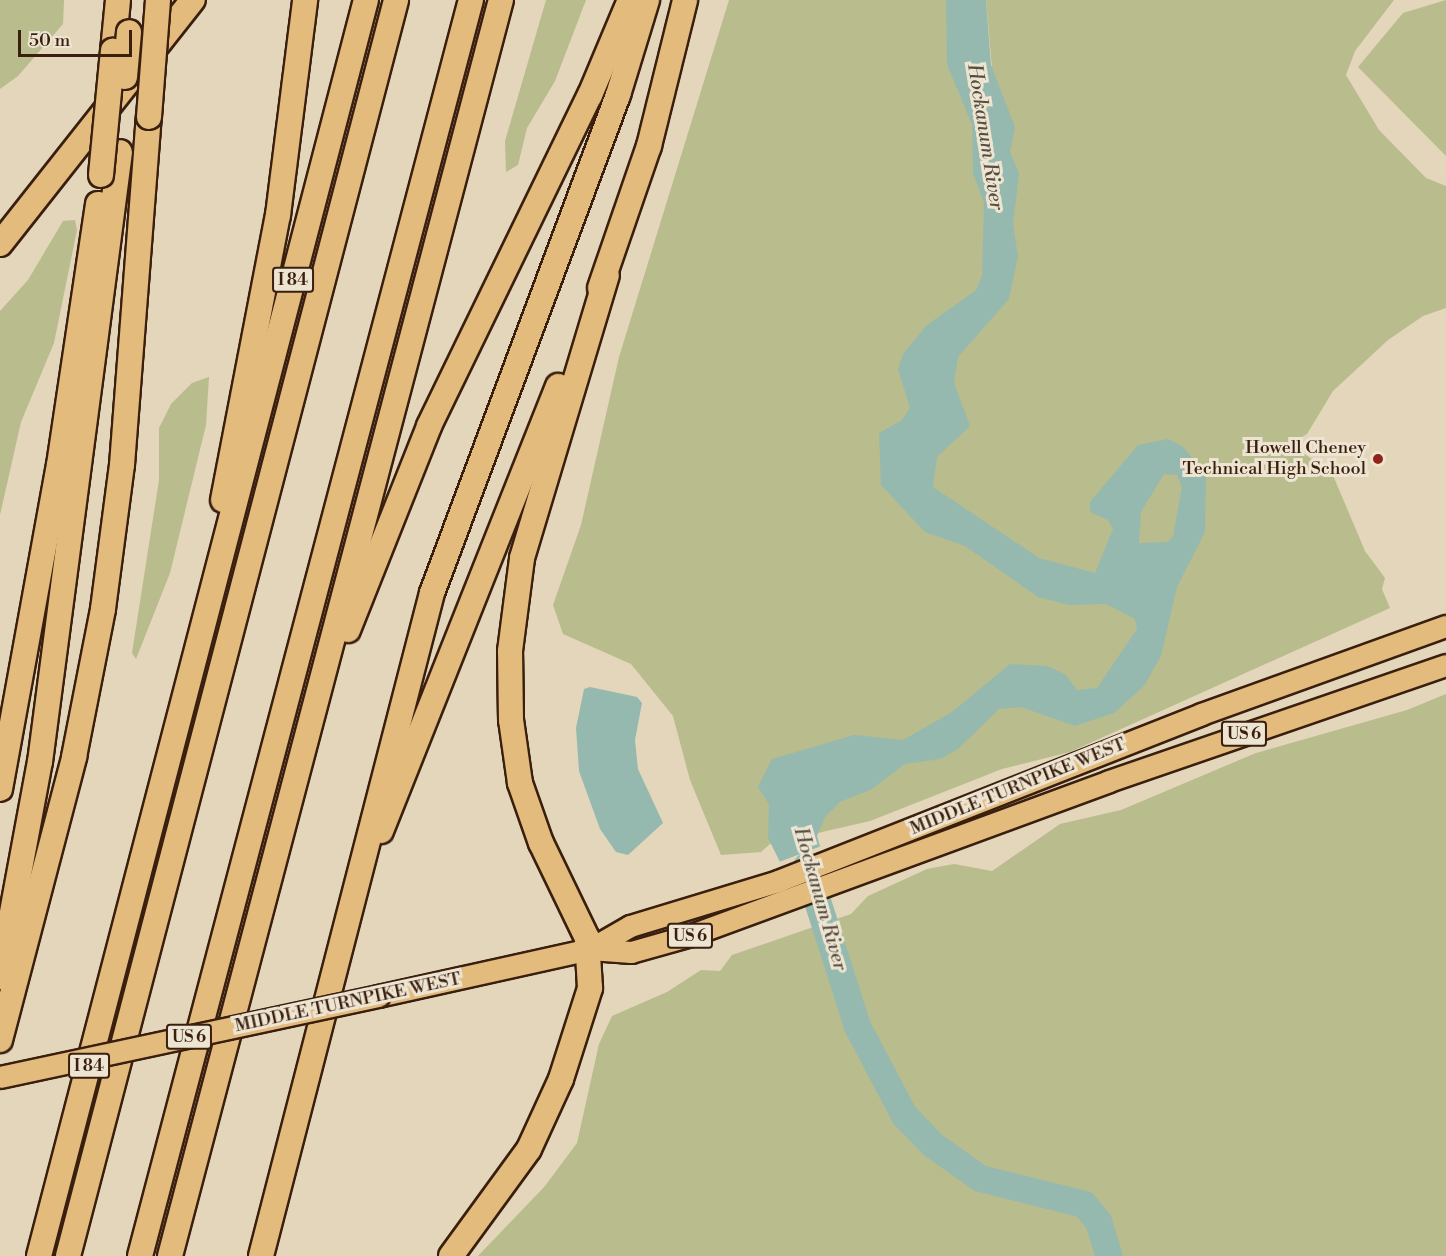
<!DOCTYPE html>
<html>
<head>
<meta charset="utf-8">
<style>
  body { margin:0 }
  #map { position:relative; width:1446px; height:1256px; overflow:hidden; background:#e3d6ba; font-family:"Libre Bodoni",serif }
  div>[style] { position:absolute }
  .green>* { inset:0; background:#b9bc8c }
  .water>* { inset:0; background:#95b9af }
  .pier>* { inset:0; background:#e3d6ba }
  .river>* { height:27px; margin:-13.5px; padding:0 13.5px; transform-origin:13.5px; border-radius:13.5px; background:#95b9af }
  .roads { filter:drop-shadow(2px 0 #3a1f0f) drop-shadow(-2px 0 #3a1f0f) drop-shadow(0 2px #3a1f0f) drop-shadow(0 -2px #3a1f0f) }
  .primary>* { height:21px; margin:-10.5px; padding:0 10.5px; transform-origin:10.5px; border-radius:10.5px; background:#e2bb7d }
  .highway>* { height:24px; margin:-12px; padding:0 12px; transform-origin:12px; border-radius:12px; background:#e2bb7d }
  .bridges { filter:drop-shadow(2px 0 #3a1f0f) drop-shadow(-2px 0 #3a1f0f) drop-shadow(0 2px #3a1f0f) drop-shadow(0 -2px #3a1f0f) }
  .primary-bridge>* { height:21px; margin:-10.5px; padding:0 10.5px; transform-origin:10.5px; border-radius:10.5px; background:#e2bb7d }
  .highway-bridge>* { height:24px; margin:-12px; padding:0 12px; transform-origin:12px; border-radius:12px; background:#e2bb7d }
  .dots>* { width:16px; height:16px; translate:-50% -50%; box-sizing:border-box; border:3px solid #ede4d2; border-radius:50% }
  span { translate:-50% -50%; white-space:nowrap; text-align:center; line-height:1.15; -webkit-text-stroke:6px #ede4d2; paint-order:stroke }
  .shield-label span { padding:2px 4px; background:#ede4d2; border:2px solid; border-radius:4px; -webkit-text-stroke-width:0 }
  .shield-label { font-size:16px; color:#3a1f0f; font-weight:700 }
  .poi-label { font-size:18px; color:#3a1f0f }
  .right { translate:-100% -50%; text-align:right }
  .street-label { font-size:18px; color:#3a1f0f }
  .water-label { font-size:20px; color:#554d3f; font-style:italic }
  .scale { position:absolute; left:18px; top:30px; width:114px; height:27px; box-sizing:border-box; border:3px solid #3a1f0f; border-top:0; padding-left:8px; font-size:18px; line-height:21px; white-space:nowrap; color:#3a1f0f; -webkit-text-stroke:4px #ede4d2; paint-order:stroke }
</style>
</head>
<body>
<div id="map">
  <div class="green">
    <div style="clip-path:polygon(0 0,64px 0,63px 24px,18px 76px,0 89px)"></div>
    <div style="clip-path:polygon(546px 0,586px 0,555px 81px,527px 128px,518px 165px,506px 172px,505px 141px)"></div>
    <div style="clip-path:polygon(729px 0,967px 0,992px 68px,986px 0,1394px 0,1355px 51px,1346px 75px,1379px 130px,1426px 178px,1446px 186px,1446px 308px,1423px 316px,1388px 340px,1333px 391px,1307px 434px,1290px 444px,1332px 473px,1365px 551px,1385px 578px,1382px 589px,1390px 608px,1070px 752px,1002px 769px,870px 821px,770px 844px,761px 852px,721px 855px,690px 780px,673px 716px,631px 664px,563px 634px,553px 605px,581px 525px,619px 357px)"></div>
    <div style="clip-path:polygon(1446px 0,1446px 156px,1358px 67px,1403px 13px)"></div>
    <div style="clip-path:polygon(75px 220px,77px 230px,54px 343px,21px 422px,0 515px,0 311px,28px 280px,63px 221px)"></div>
    <div style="clip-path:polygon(209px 377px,206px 425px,170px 573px,136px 659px,132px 653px,159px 480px,159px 428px,171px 404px,192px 383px)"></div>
    <div style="clip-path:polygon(1446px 694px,1446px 1256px,478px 1256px,545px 1186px,577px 1143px,599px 1044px,612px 1016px,667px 992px,701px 970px,720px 971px,732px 955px,851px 914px,868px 896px,927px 869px,954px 864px,992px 871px,1060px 824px,1121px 810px,1256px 753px,1407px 710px)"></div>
  </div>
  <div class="water">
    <div style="clip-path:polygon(evenodd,946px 0,986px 0,991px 65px,1015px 127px,1010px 152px,1019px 173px,1013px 224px,1018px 256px,1009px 299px,958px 357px,954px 383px,970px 426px,937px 457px,933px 487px,1039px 558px,1095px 573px,1113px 529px,1108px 520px,1090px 512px,1090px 502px,1138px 445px,1168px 439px,1183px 447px,1206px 474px,1205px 532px,1177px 587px,1161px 656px,1144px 686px,1114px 713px,1075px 726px,1021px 707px,999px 709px,958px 749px,940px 759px,905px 764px,872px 789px,840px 802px,825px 817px,817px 836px,823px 857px,787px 876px,768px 838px,769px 804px,758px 787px,772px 759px,854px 735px,903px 740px,952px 712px,1010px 664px,1047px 666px,1065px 674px,1077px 690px,1097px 688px,1137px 629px,1135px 619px,1106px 604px,1069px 605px,1038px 597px,965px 546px,925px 532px,881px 485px,879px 433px,902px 420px,910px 408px,898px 369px,903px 354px,927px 325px,976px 290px,982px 276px,984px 203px,973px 173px,972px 125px,947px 64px,946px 0,1164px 474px,1177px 475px,1182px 487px,1173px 536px,1168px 542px,1139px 543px,1141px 512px,1164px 474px)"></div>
    <div style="clip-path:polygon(590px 687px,637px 697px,642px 703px,635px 740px,638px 769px,663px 823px,628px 855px,616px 852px,600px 829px,579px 771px,576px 728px,584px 689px)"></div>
  </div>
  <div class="pier">
    <div style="clip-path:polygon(824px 845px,825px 856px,784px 877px,779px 862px)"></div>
  </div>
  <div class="river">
    <div style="left:806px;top:866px;width:168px;rotate:72.3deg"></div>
    <div style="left:857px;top:1026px;width:101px;rotate:62.2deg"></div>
    <div style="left:904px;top:1115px;width:42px;rotate:46deg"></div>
    <div style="left:933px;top:1145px;width:57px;rotate:35.1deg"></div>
    <div style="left:980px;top:1178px;width:107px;rotate:14deg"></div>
    <div style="left:1084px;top:1204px;width:22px;rotate:51deg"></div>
    <div style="left:1098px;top:1221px;width:37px;rotate:73deg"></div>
  </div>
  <div class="roads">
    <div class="primary">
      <div style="left:590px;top:949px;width:41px;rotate:4.2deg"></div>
      <div style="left:631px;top:952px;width:62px;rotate:-15.8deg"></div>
      <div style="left:691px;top:935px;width:445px;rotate:-20.2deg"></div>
      <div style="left:1109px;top:781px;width:356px;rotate:-19deg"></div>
      <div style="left:378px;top:996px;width:217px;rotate:-12.5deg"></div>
      <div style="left:590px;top:949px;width:46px;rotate:-29.9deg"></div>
      <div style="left:630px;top:926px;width:155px;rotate:-16.9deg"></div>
      <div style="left:778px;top:881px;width:455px;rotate:-21.5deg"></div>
      <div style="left:1201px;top:714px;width:260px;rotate:-19.8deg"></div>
    </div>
    <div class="highway">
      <div style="left:113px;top:51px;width:51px;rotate:-84.4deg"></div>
      <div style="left:0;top:244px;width:311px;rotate:-51.7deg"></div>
      <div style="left:600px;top:288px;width:150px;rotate:-71deg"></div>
      <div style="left:649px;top:146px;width:150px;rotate:-76.1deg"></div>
      <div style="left:223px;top:500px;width:290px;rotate:-79.1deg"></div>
      <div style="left:278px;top:215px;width:217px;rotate:-82.8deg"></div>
      <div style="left:348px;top:630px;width:219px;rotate:-68.3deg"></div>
      <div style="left:429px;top:426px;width:368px;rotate:-64.1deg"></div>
      <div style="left:590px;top:95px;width:103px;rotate:-67.2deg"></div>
      <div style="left:0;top:789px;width:329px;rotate:-79.7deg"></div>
      <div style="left:59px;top:465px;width:264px;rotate:-81.5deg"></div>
      <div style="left:381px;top:831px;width:479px;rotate:-68.3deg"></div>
      <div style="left:0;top:977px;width:219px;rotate:-79.5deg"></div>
      <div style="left:40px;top:762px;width:615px;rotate:-82.53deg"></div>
      <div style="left:0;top:1040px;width:293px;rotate:-75.3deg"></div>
      <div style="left:74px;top:757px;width:151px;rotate:-78.9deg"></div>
      <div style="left:103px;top:609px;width:145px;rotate:-82.5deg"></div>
      <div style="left:122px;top:465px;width:349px;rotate:-85.6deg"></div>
      <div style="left:39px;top:1256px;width:1298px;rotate:-75.41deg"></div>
      <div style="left:68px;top:1256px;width:1298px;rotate:-75.36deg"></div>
      <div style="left:140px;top:1256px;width:1299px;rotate:-75.24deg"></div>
      <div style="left:170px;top:1256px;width:1299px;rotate:-75.24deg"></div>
      <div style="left:261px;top:1256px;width:685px;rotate:-75.54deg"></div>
      <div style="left:432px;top:593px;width:532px;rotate:-69.52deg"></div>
      <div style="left:618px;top:95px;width:99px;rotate:-73deg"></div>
      <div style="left:451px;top:1256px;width:132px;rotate:-53.9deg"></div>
      <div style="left:529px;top:1149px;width:77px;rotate:-65.4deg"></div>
      <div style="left:561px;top:1079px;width:96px;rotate:-72.3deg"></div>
      <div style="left:590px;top:988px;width:50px;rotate:-93.4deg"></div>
      <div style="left:587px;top:938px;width:106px;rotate:-115.8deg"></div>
      <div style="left:541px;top:843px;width:64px;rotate:-109.3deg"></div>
      <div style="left:520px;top:783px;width:64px;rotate:-98.1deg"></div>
      <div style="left:511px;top:720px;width:69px;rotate:-90.8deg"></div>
      <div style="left:510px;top:651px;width:94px;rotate:-82.6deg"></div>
      <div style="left:522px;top:558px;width:295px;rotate:-73.3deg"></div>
    </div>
  </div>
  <div class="bridges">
    <div class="primary-bridge">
      <div style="left:0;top:1077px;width:387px;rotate:-12.1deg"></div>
    </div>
    <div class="highway-bridge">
      <div style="left:125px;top:77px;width:45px;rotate:-84.9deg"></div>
      <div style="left:149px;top:117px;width:117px;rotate:-85.6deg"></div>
      <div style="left:101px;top:175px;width:125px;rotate:-84.5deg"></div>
    </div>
  </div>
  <div class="dots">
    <div style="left:1378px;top:459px;background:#8f2418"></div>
  </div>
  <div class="shield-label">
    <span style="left:293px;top:280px">I 84</span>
    <span style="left:1244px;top:734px">US 6</span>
    <span style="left:690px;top:936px">US 6</span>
    <span style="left:189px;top:1037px">US 6</span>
    <span style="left:89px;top:1066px">I 84</span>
  </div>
  <div class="poi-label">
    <span class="right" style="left:1366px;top:459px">Howell Cheney<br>Technical High School</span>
  </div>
  <div class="street-label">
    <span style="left:1018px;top:787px;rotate:-22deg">MIDDLE TURNPIKE WEST</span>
    <span style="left:348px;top:1003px;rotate:-12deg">MIDDLE TURNPIKE WEST</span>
  </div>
  <div class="water-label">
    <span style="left:985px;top:137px;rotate:81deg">Hockanum River</span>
    <span style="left:820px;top:899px;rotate:74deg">Hockanum River</span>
  </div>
  <div class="scale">50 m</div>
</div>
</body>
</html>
